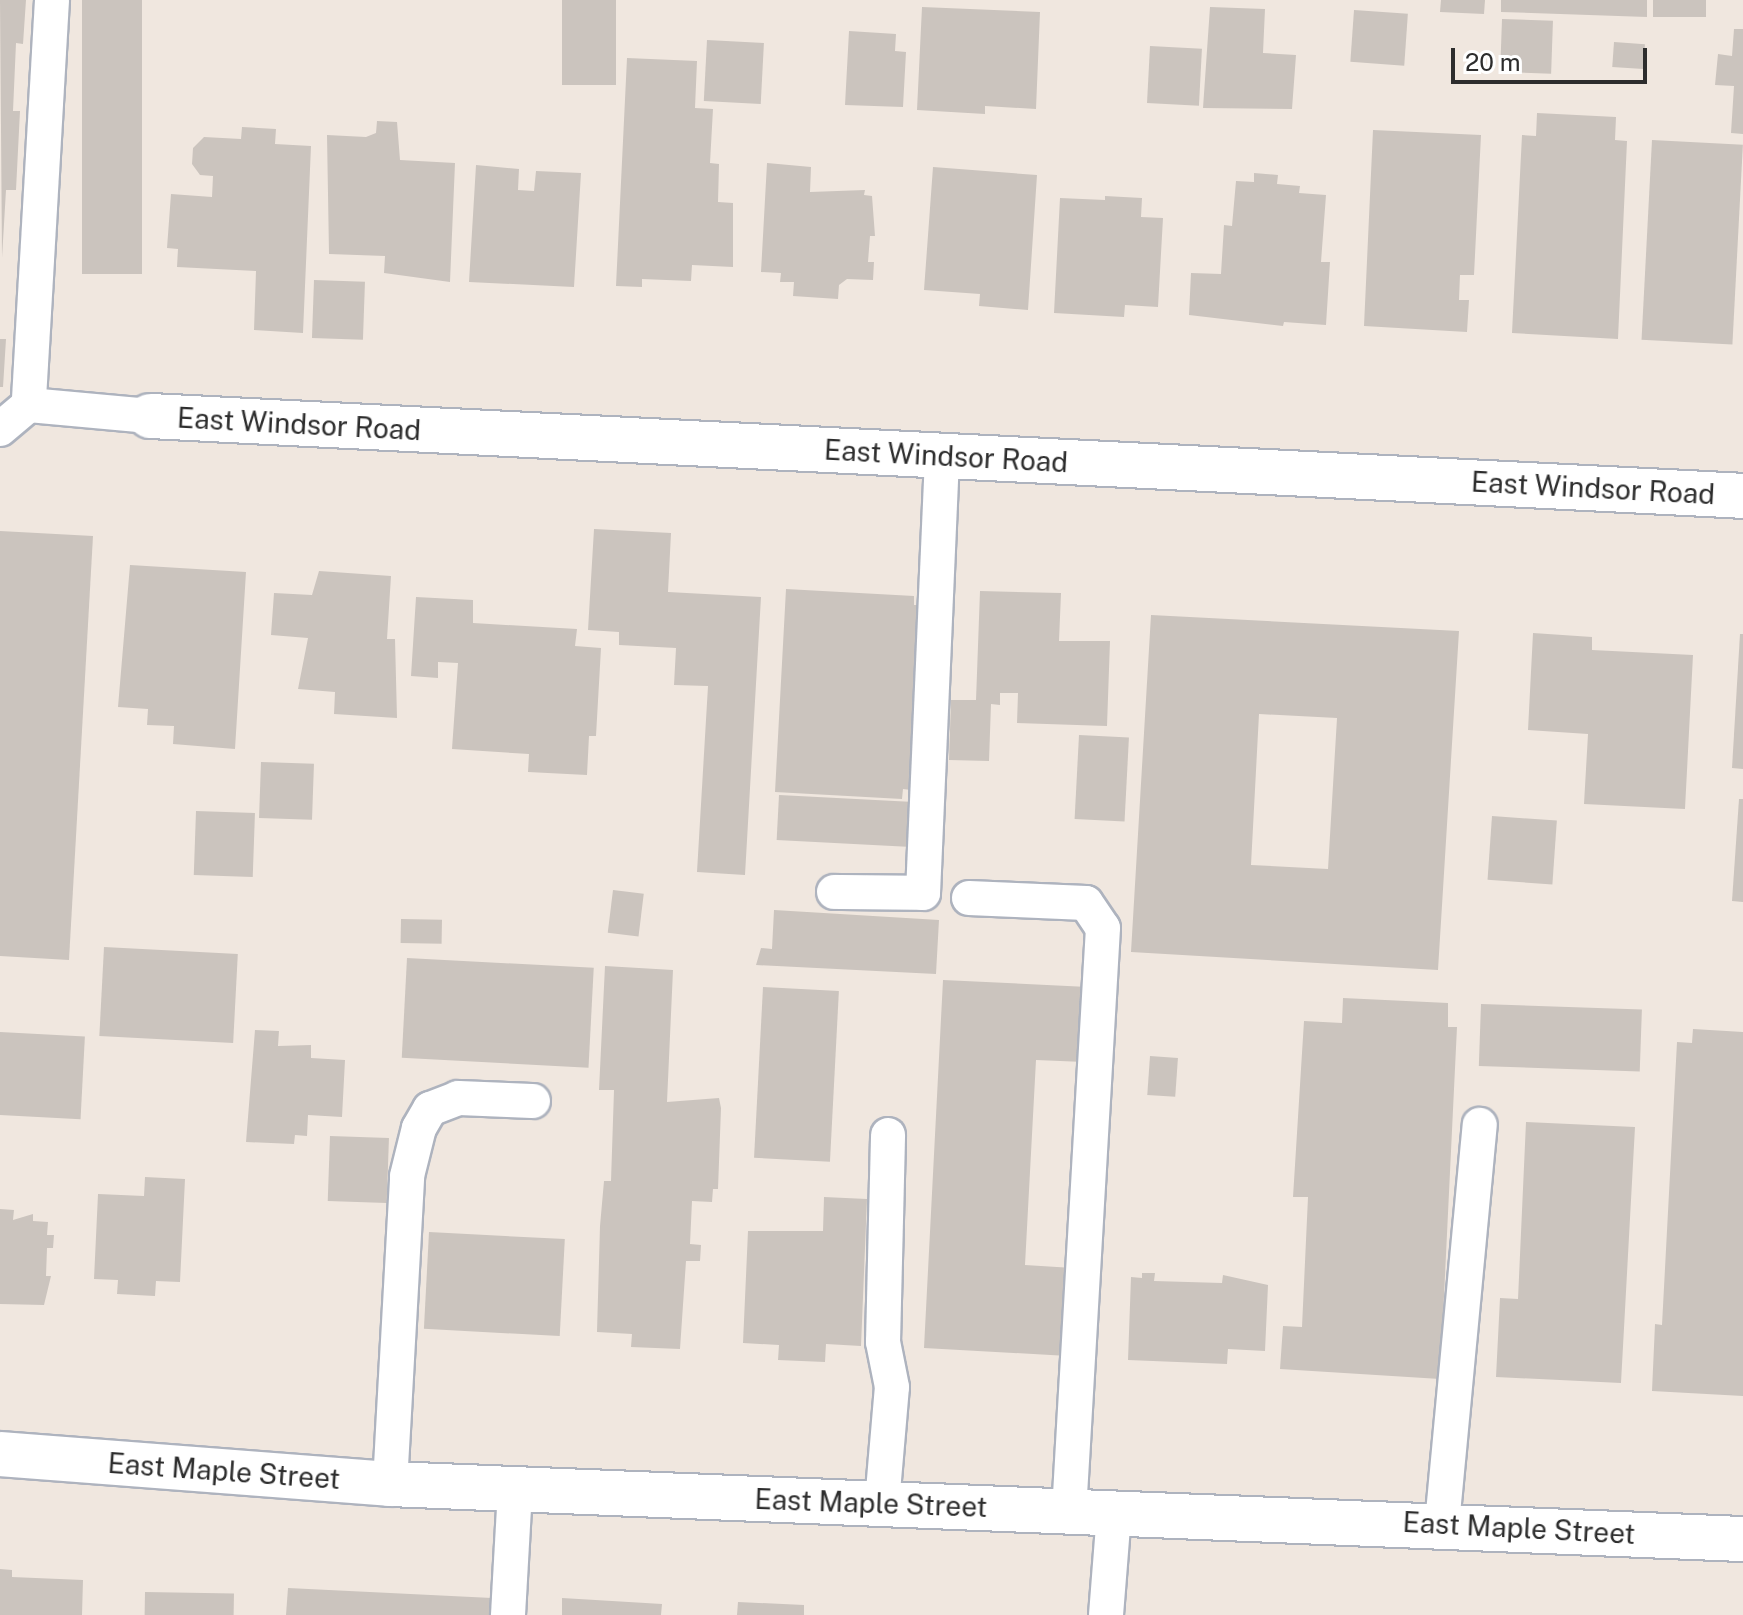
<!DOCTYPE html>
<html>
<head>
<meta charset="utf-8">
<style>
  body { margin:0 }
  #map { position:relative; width:1743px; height:1615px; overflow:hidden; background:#f0e7df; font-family:"Public Sans",sans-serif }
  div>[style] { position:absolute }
  .building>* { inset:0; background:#cbc4be; transform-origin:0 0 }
  .roads { filter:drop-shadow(2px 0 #aeb3be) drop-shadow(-2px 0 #aeb3be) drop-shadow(0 2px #aeb3be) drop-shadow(0 -2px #aeb3be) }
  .service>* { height:34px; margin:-17px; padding:0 17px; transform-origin:17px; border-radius:17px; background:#fff }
  .minor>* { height:44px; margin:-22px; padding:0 22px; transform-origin:22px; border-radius:22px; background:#fff }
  span { translate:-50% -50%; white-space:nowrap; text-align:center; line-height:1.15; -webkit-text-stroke:8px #fff; paint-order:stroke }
  .street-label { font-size:28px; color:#2d2d2d }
  .scale { position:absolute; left:1451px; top:48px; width:196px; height:36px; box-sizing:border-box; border:4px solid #2d2d2d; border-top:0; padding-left:10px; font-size:24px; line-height:28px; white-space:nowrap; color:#2d2d2d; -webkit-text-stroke:6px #fff; paint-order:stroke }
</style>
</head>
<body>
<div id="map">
  <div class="building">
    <div style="clip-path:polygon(0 0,26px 0,23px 44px,16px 43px,13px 111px,20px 111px,16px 190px,6px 190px,2px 258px)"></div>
    <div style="left:82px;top:0;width:60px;height:274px"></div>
    <div style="left:562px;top:0;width:54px;height:85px"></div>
    <div style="clip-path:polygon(1441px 0,1485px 0,1484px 14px,1440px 12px)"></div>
    <div style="clip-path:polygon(1501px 0,1647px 0,1647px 17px,1501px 12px)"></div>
    <div style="left:1653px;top:0;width:53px;height:17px"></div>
    <div style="clip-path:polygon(922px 7px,1040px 12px,1036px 109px,985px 106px,985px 114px,917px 110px)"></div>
    <div style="clip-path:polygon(1210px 7px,1265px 9px,1263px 53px,1296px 55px,1292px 109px,1203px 108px)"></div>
    <div style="left:1354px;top:10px;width:54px;height:52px;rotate:4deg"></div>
    <div style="left:1502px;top:19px;width:51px;height:53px;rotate:2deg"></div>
    <div style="clip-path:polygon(1734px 29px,1743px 29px,1743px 134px,1731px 133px,1734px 86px,1715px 85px,1718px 54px,1732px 56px)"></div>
    <div style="clip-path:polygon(849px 31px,896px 34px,895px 51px,906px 52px,903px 107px,845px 105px)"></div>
    <div style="left:707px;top:40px;width:57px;height:61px;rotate:3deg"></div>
    <div style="left:1614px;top:42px;width:31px;height:25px;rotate:4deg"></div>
    <div style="left:1150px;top:46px;width:52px;height:57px;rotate:3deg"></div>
    <div style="clip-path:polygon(627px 58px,697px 61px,695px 108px,713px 109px,710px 163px,719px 164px,718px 202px,733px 203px,733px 267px,692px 265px,691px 281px,642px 279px,642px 287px,616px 286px)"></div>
    <div style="clip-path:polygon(1537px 113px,1616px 117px,1615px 140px,1627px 141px,1618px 339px,1512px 333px,1522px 135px,1536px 136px)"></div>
    <div style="clip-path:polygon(377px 121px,397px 122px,400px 160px,455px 163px,450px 282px,384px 273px,385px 256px,329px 254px,327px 135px,366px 137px,376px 133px)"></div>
    <div style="clip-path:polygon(242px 127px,276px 129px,275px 144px,311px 146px,303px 333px,254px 330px,256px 271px,177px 267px,178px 249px,167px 248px,171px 194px,212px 197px,213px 176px,200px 175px,192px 164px,193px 148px,204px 137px,241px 139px)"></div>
    <div style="clip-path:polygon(1373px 130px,1481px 135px,1474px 275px,1460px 275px,1459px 300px,1469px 300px,1467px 332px,1364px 326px)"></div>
    <div style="left:1652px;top:140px;width:91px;height:200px;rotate:3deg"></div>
    <div style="clip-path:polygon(767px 163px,811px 167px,810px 192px,865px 190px,864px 195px,872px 196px,875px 236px,870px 236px,868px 262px,874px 262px,873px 280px,847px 279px,839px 285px,838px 299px,793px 296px,794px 282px,780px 282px,781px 273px,761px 272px)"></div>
    <div style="clip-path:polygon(476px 165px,519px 169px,518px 190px,534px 191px,536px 171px,581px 173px,574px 287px,469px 282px)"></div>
    <div style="clip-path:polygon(933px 167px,1037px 175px,1028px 310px,979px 306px,980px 294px,924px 290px)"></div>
    <div style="clip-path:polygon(1254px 173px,1278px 175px,1277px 184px,1300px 186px,1299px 193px,1326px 195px,1321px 262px,1330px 262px,1326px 325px,1284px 322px,1283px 326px,1189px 315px,1191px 273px,1221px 274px,1224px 225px,1232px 226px,1236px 181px,1254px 182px)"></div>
    <div style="clip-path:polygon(1105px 196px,1142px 198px,1141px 217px,1163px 218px,1158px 307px,1125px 305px,1124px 317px,1054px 313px,1060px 198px,1105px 200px)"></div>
    <div style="left:314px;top:280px;width:51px;height:58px;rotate:2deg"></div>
    <div style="clip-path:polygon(0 339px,6px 339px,3px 387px,0 387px)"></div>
    <div style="clip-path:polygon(594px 529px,671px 533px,668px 592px,761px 597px,745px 875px,697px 872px,708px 686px,674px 685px,676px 648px,619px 645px,619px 632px,588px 630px)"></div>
    <div style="clip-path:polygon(0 531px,93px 536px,69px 960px,0 956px)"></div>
    <div style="clip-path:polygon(130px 565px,246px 572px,235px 749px,173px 744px,174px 726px,147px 725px,148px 709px,118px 707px)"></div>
    <div style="clip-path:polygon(319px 571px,391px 576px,387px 639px,395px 639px,397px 718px,334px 714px,335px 692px,298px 689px,308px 638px,271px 635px,274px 593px,312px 595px)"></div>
    <div style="clip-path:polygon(786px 589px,914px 596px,914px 605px,921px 605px,911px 790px,903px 789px,902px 799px,775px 792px)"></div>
    <div style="clip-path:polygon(980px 591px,1061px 593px,1059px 641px,1110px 641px,1107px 726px,1017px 723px,1018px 693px,1000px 693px,1000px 705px,991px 704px,989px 761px,949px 760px,951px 700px,976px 700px)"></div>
    <div style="clip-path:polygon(416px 597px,473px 600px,473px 623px,577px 629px,575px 646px,601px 648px,596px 736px,589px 736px,587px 775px,528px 772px,529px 754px,452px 749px,458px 663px,438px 662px,438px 678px,411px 676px)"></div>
    <div style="clip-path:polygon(evenodd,1151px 615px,1459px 631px,1438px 970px,1131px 952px,1151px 615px,1259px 714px,1337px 718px,1328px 869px,1251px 865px,1259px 714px)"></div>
    <div style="clip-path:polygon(1533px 633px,1592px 637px,1592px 650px,1693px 655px,1685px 809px,1584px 804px,1588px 734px,1528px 730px)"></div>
    <div style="clip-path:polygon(1740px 634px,1743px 634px,1743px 769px,1732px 768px)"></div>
    <div style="left:1079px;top:735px;width:50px;height:84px;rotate:3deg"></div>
    <div style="left:261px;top:762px;width:53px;height:56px;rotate:2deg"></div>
    <div style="left:779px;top:795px;width:135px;height:45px;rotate:3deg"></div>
    <div style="clip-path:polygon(1739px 799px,1743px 799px,1743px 902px,1732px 901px)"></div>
    <div style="left:196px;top:811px;width:59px;height:64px;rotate:2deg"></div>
    <div style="left:1492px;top:816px;width:65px;height:64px;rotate:4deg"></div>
    <div style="left:613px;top:890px;width:31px;height:43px;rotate:7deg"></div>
    <div style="clip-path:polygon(774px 910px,939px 920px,936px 974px,756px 965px,761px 948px,772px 949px)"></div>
    <div style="left:401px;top:919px;width:41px;height:24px;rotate:1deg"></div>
    <div style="left:104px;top:947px;width:134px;height:89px;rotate:3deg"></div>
    <div style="left:407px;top:958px;width:187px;height:100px;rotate:3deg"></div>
    <div style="clip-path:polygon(605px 966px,673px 970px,667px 1102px,719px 1098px,721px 1108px,718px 1189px,713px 1189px,712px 1202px,692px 1201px,690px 1244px,701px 1245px,700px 1261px,686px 1261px,680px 1349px,631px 1347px,632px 1334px,597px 1332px,600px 1226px,604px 1181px,611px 1181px,614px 1090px,599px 1090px)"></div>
    <div style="clip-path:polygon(943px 980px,1088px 987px,1084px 1062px,1036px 1060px,1025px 1265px,1073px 1268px,1068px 1356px,924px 1348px)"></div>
    <div style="left:763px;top:987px;width:76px;height:171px;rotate:3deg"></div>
    <div style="clip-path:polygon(1343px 998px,1448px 1003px,1448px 1027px,1457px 1027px,1440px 1379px,1280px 1369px,1283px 1326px,1302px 1327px,1308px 1197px,1293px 1197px,1304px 1021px,1342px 1023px)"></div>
    <div style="left:1481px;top:1004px;width:161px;height:62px;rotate:2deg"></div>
    <div style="clip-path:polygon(1693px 1029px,1743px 1032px,1743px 1396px,1652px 1391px,1655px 1324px,1662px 1325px,1677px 1042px,1692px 1043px)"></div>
    <div style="clip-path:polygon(255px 1030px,279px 1031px,278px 1046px,311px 1045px,311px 1058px,345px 1060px,342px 1117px,308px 1115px,307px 1136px,295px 1135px,294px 1144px,246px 1142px)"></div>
    <div style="left:0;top:1032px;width:85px;height:83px;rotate:3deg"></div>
    <div style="left:1150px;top:1056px;width:28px;height:39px;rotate:4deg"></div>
    <div style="clip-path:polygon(1526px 1122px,1635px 1127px,1621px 1383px,1496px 1377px,1500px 1298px,1518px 1299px)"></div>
    <div style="left:330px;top:1136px;width:59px;height:65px;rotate:2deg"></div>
    <div style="clip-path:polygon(145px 1177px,185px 1179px,180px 1282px,156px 1281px,155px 1296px,117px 1294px,118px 1280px,94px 1279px,98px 1194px,144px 1196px)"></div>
    <div style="clip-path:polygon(824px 1197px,867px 1199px,861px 1346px,826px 1344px,825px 1362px,778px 1360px,779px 1345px,743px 1343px,748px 1231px,823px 1231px)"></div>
    <div style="clip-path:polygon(0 1209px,14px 1210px,13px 1220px,33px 1214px,33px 1221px,48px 1222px,47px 1235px,54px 1235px,53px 1248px,47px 1248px,46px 1276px,51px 1276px,44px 1305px,0 1304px)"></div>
    <div style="left:429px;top:1232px;width:136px;height:97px;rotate:3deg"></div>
    <div style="clip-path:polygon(1142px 1273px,1155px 1273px,1154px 1281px,1222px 1283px,1223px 1275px,1268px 1285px,1265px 1351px,1228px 1349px,1227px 1364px,1128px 1360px,1131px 1277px,1142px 1278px)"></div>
    <div style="clip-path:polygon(0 1569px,12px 1570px,12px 1577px,83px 1580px,82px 1615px,0 1615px)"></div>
    <div style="clip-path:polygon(288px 1588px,492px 1598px,491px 1615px,286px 1615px)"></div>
    <div style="left:145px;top:1592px;width:89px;height:23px;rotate:1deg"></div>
    <div style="clip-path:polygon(562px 1598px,662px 1604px,661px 1615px,562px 1615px)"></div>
    <div style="clip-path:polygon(738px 1602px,804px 1605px,804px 1615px,737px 1615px)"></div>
  </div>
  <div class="roads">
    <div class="service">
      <div style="left:52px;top:0;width:406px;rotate:93.3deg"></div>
      <div style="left:29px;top:405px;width:121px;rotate:5.2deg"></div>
      <div style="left:0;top:429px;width:38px;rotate:-40deg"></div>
      <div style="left:834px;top:892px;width:89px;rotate:0.6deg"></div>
      <div style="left:923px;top:893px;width:437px;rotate:-87.5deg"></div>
      <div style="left:969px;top:898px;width:117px;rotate:2.4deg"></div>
      <div style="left:1086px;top:903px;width:30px;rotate:56deg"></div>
      <div style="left:1103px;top:928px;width:585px;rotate:93.33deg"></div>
      <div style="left:390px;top:1484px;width:308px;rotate:-86.8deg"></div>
      <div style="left:407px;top:1176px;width:49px;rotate:-76deg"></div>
      <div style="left:419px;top:1128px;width:22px;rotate:-60deg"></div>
      <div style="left:430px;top:1109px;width:30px;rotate:-21deg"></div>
      <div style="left:458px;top:1098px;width:75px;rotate:2.3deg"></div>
      <div style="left:882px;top:1503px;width:116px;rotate:-85.1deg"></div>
      <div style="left:892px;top:1387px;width:46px;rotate:-101.3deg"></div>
      <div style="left:883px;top:1342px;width:207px;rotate:-88.6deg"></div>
      <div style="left:1442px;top:1524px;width:401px;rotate:-84.6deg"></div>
      <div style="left:508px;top:1615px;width:127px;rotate:-86.8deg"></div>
      <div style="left:1106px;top:1615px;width:102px;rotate:-85.5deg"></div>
    </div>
    <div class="minor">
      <div style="left:150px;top:416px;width:1595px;rotate:2.87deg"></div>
      <div style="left:0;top:1454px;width:391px;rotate:4.4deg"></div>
      <div style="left:390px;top:1484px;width:1354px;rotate:2.33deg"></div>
    </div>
  </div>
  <div class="street-label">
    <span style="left:299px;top:424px;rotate:3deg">East Windsor Road</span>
    <span style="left:946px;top:456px;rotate:3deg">East Windsor Road</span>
    <span style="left:1593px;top:488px;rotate:3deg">East Windsor Road</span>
    <span style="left:224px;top:1471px;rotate:4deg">East Maple Street</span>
    <span style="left:871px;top:1503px;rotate:2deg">East Maple Street</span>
    <span style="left:1519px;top:1528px;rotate:3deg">East Maple Street</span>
  </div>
  <div class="scale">20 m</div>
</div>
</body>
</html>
